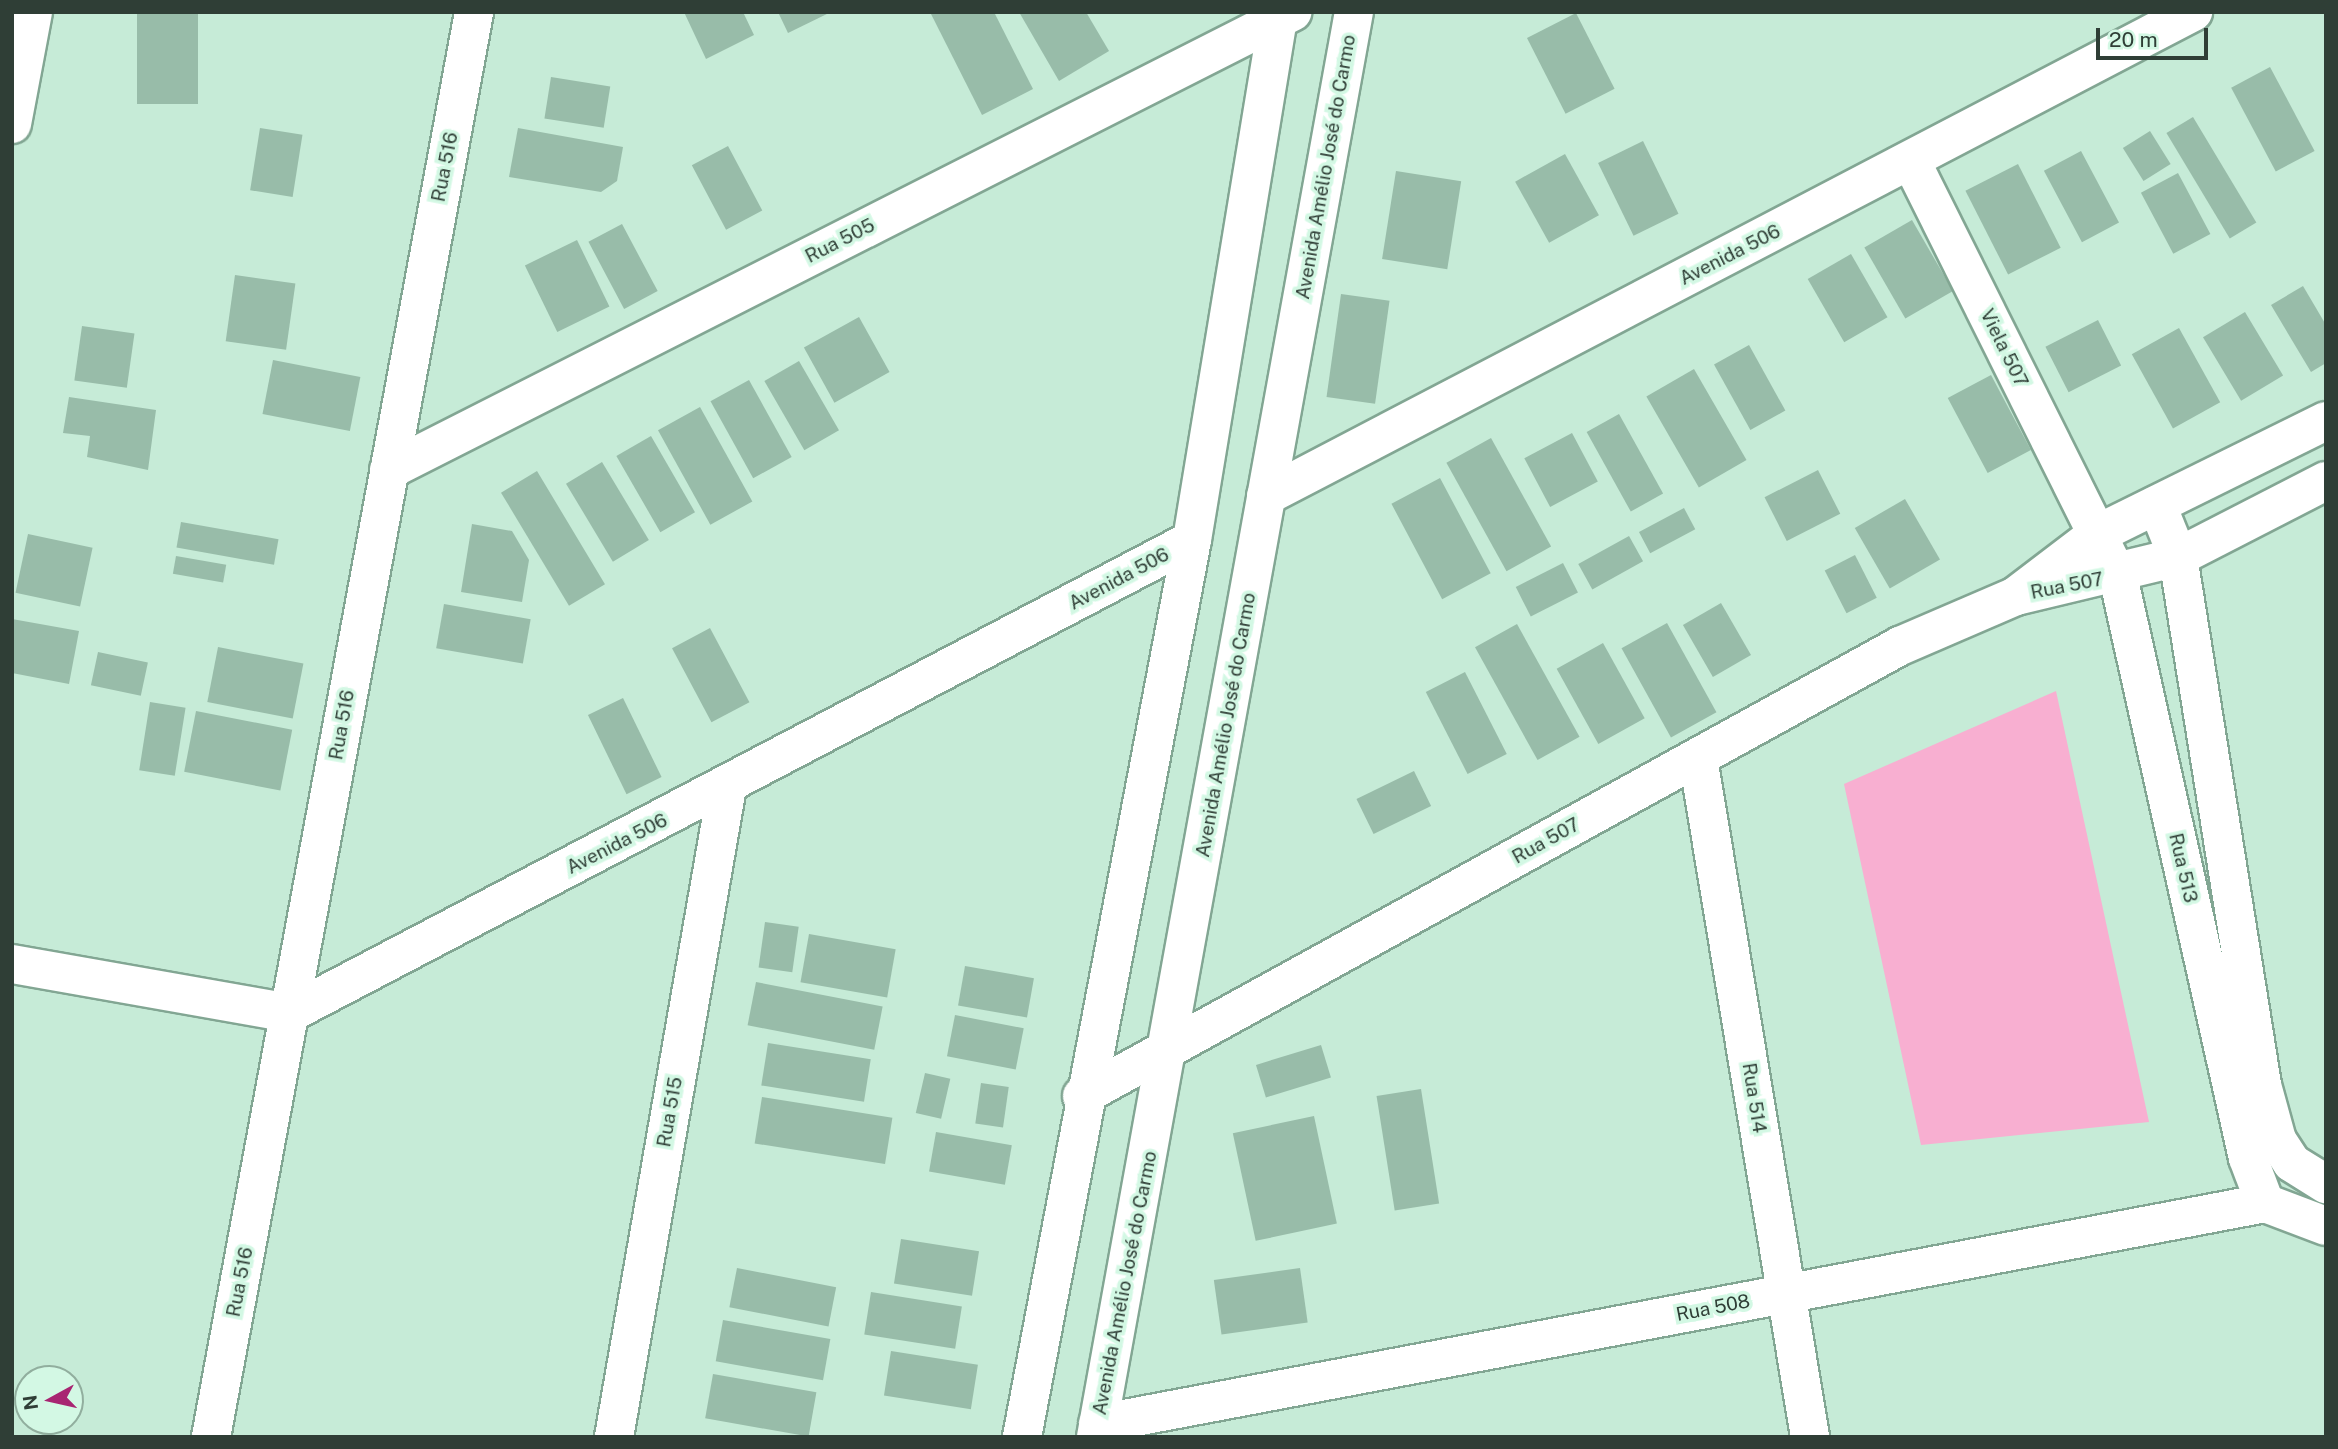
<!DOCTYPE html>
<html>
<head>
<meta charset="utf-8">
<style>
  body { margin:0 }
  #map { position:relative; width:2338px; height:1449px; overflow:hidden; background:#c6ebd7; font-family:"Public Sans",sans-serif }
  div>[style] { position:absolute }
  .green>* { inset:0; background:#f8afd1 }
  .building>* { inset:0; background:#98bca9; transform-origin:0 0 }
  .roads { filter:drop-shadow(2px 0 #82a693) drop-shadow(-2px 0 #82a693) drop-shadow(0 2px #82a693) drop-shadow(0 -2px #82a693) }
  .minor>* { height:38px; margin:-19px; padding:0 19px; transform-origin:19px; border-radius:19px; background:#fff }
  .tertiary>* { height:38px; margin:-19px; padding:0 19px; transform-origin:19px; border-radius:19px; background:#fff }
  span { translate:-50% -50%; white-space:nowrap; text-align:center; line-height:1.15; -webkit-text-stroke:7px #d3f8e4; paint-order:stroke }
  .street-label { font-size:19px; color:#2f3e36 }
  .frame { position:absolute; inset:0; border:14px solid #2f3e36; pointer-events:none }
  .north { position:absolute; left:14px; top:1365px; width:70px; height:70px; box-sizing:border-box; background:#d3f8e4; border:2px solid #91ae9e; border-radius:50%; rotate:262deg; font-size:19px; font-weight:700; line-height:28px; text-align:center; color:#2f3e36 }
  .north::after { content:''; display:block; margin:auto; width:24px; height:32px; background:#a82572; clip-path:polygon(50% 0,100% 100%,50% 72%,0 100%) }
  .scale { position:absolute; left:2096px; top:28px; width:112px; height:32px; box-sizing:border-box; border:4px solid #2f3e36; border-top:0; padding-left:9px; font-size:21px; line-height:24px; white-space:nowrap; color:#2f3e36; -webkit-text-stroke:5px #d3f8e4; paint-order:stroke }
</style>
</head>
<body>
<div id="map">
  <div class="green">
    <div style="clip-path:polygon(2056px 691px,2149px 1122px,1921px 1145px,1844px 784px)"></div>
  </div>
  <div class="building">
    <div style="left:137px;top:12px;width:61px;height:92px"></div>
    <div style="clip-path:polygon(684px 12px,743px 12px,754px 35px,706px 59px)"></div>
    <div style="clip-path:polygon(778px 12px,831px 12px,788px 33px)"></div>
    <div style="clip-path:polygon(930px 12px,994px 12px,1033px 89px,982px 115px)"></div>
    <div style="clip-path:polygon(1019px 12px,1086px 12px,1109px 51px,1059px 81px)"></div>
    <div style="left:1576px;top:13px;width:85px;height:55px;rotate:63deg"></div>
    <div style="left:2270px;top:67px;width:95px;height:44px;rotate:62deg"></div>
    <div style="left:551px;top:77px;width:60px;height:42px;rotate:9deg"></div>
    <div style="left:2193px;top:117px;width:123px;height:31px;rotate:59deg"></div>
    <div style="left:260px;top:128px;width:43px;height:63px;rotate:9deg"></div>
    <div style="clip-path:polygon(518px 128px,623px 147px,617px 181px,601px 192px,509px 177px)"></div>
    <div style="left:2150px;top:131px;width:39px;height:32px;rotate:58deg"></div>
    <div style="left:1643px;top:141px;width:81px;height:50px;rotate:64deg"></div>
    <div style="left:728px;top:146px;width:73px;height:41px;rotate:62deg"></div>
    <div style="left:2081px;top:151px;width:81px;height:42px;rotate:62deg"></div>
    <div style="left:1565px;top:154px;width:70px;height:57px;rotate:61deg"></div>
    <div style="left:2018px;top:164px;width:94px;height:59px;rotate:63deg"></div>
    <div style="left:1396px;top:171px;width:66px;height:89px;rotate:9deg"></div>
    <div style="left:2178px;top:173px;width:69px;height:42px;rotate:62deg"></div>
    <div style="left:1912px;top:220px;width:82px;height:55px;rotate:60deg"></div>
    <div style="left:622px;top:224px;width:76px;height:38px;rotate:62deg"></div>
    <div style="left:577px;top:240px;width:74px;height:58px;rotate:64deg"></div>
    <div style="left:1851px;top:254px;width:73px;height:50px;rotate:60deg"></div>
    <div style="left:235px;top:275px;width:61px;height:67px;rotate:8deg"></div>
    <div style="clip-path:polygon(2303px 286px,2326px 325px,2326px 363px,2311px 372px,2271px 305px)"></div>
    <div style="left:1341px;top:294px;width:49px;height:104px;rotate:8deg"></div>
    <div style="left:2245px;top:312px;width:74px;height:49px;rotate:59deg"></div>
    <div style="left:859px;top:317px;width:63px;height:63px;rotate:61deg"></div>
    <div style="left:2098px;top:320px;width:51px;height:59px;rotate:63deg"></div>
    <div style="left:82px;top:326px;width:53px;height:55px;rotate:8deg"></div>
    <div style="left:2179px;top:328px;width:85px;height:54px;rotate:61deg"></div>
    <div style="left:1749px;top:345px;width:75px;height:40px;rotate:61deg"></div>
    <div style="left:273px;top:360px;width:89px;height:55px;rotate:11deg"></div>
    <div style="left:799px;top:361px;width:80px;height:40px;rotate:60deg"></div>
    <div style="left:1694px;top:369px;width:105px;height:55px;rotate:60deg"></div>
    <div style="left:1991px;top:375px;width:85px;height:49px;rotate:62deg"></div>
    <div style="left:749px;top:380px;width:88px;height:44px;rotate:61deg"></div>
    <div style="clip-path:polygon(69px 397px,156px 410px,148px 470px,87px 457px,90px 436px,63px 433px)"></div>
    <div style="left:700px;top:407px;width:108px;height:48px;rotate:61deg"></div>
    <div style="left:1619px;top:414px;width:91px;height:37px;rotate:61deg"></div>
    <div style="left:1572px;top:433px;width:55px;height:54px;rotate:62deg"></div>
    <div style="left:651px;top:436px;width:88px;height:40px;rotate:60deg"></div>
    <div style="left:1491px;top:438px;width:124px;height:51px;rotate:61deg"></div>
    <div style="left:602px;top:462px;width:91px;height:42px;rotate:59deg"></div>
    <div style="left:1818px;top:470px;width:49px;height:60px;rotate:63deg"></div>
    <div style="left:537px;top:471px;width:132px;height:42px;rotate:59deg"></div>
    <div style="left:1440px;top:478px;width:108px;height:55px;rotate:62deg"></div>
    <div style="left:1905px;top:499px;width:70px;height:58px;rotate:60deg"></div>
    <div style="left:1684px;top:508px;width:24px;height:51px;rotate:62deg"></div>
    <div style="left:181px;top:522px;width:99px;height:26px;rotate:10deg"></div>
    <div style="clip-path:polygon(472px 524px,512px 531px,529px 560px,522px 602px,461px 592px)"></div>
    <div style="left:28px;top:534px;width:66px;height:60px;rotate:12deg"></div>
    <div style="left:1629px;top:536px;width:29px;height:58px;rotate:61deg"></div>
    <div style="left:1855px;top:555px;width:48px;height:34px;rotate:63deg"></div>
    <div style="left:176px;top:556px;width:51px;height:18px;rotate:10deg"></div>
    <div style="left:1563px;top:563px;width:33px;height:53px;rotate:63deg"></div>
    <div style="left:1721px;top:603px;width:60px;height:44px;rotate:60deg"></div>
    <div style="left:444px;top:604px;width:88px;height:45px;rotate:10deg"></div>
    <div style="clip-path:polygon(12px 619px,79px 631px,69px 684px,12px 673px)"></div>
    <div style="left:1667px;top:623px;width:102px;height:52px;rotate:61deg"></div>
    <div style="left:1517px;top:624px;width:129px;height:48px;rotate:61deg"></div>
    <div style="left:710px;top:628px;width:84px;height:43px;rotate:62deg"></div>
    <div style="left:1603px;top:643px;width:86px;height:53px;rotate:61deg"></div>
    <div style="left:218px;top:647px;width:87px;height:56px;rotate:11deg"></div>
    <div style="left:98px;top:652px;width:51px;height:34px;rotate:12deg"></div>
    <div style="left:1465px;top:672px;width:92px;height:44px;rotate:63deg"></div>
    <div style="left:623px;top:698px;width:88px;height:39px;rotate:64deg"></div>
    <div style="left:150px;top:702px;width:36px;height:69px;rotate:9deg"></div>
    <div style="left:196px;top:711px;width:98px;height:62px;rotate:11deg"></div>
    <div style="left:1414px;top:771px;width:39px;height:64px;rotate:64deg"></div>
    <div style="left:765px;top:922px;width:34px;height:46px;rotate:8deg"></div>
    <div style="left:809px;top:934px;width:88px;height:49px;rotate:10deg"></div>
    <div style="left:965px;top:966px;width:70px;height:40px;rotate:10deg"></div>
    <div style="left:756px;top:982px;width:129px;height:44px;rotate:11deg"></div>
    <div style="left:955px;top:1015px;width:70px;height:42px;rotate:11deg"></div>
    <div style="left:768px;top:1043px;width:104px;height:43px;rotate:9deg"></div>
    <div style="left:1321px;top:1045px;width:34px;height:68px;rotate:73deg"></div>
    <div style="left:925px;top:1073px;width:26px;height:41px;rotate:13deg"></div>
    <div style="left:981px;top:1083px;width:28px;height:41px;rotate:8deg"></div>
    <div style="left:1421px;top:1089px;width:116px;height:45px;rotate:81deg"></div>
    <div style="left:762px;top:1097px;width:132px;height:47px;rotate:9deg"></div>
    <div style="left:1314px;top:1116px;width:110px;height:83px;rotate:78deg"></div>
    <div style="left:936px;top:1132px;width:77px;height:40px;rotate:10deg"></div>
    <div style="left:901px;top:1239px;width:79px;height:45px;rotate:9deg"></div>
    <div style="left:737px;top:1268px;width:101px;height:40px;rotate:11deg"></div>
    <div style="left:1300px;top:1268px;width:55px;height:87px;rotate:82deg"></div>
    <div style="left:871px;top:1292px;width:92px;height:43px;rotate:9deg"></div>
    <div style="left:723px;top:1320px;width:109px;height:42px;rotate:10deg"></div>
    <div style="left:891px;top:1351px;width:88px;height:45px;rotate:9deg"></div>
    <div style="left:713px;top:1374px;width:105px;height:45px;rotate:10deg"></div>
  </div>
  <div class="roads">
    <div class="minor">
      <div style="left:12px;top:124px;width:114px;rotate:-79.4deg"></div>
      <div style="left:1911px;top:161px;width:464px;rotate:63.5deg"></div>
      <div style="left:2118px;top:576px;width:596px;rotate:77.41deg"></div>
      <div style="left:2248px;top:1158px;width:48px;rotate:69.3deg"></div>
      <div style="left:2326px;top:421px;width:255px;rotate:153.7deg"></div>
      <div style="left:2097px;top:534px;width:102px;rotate:142.6deg"></div>
      <div style="left:2016px;top:596px;width:167px;rotate:-13.5deg"></div>
      <div style="left:2178px;top:557px;width:166px;rotate:-27.2deg"></div>
      <div style="left:389px;top:470px;width:1013px;rotate:-26.89deg"></div>
      <div style="left:1266px;top:496px;width:1046px;rotate:-27.57deg"></div>
      <div style="left:2157px;top:505px;width:56px;rotate:68deg"></div>
      <div style="left:2178px;top:557px;width:535px;rotate:80.96deg"></div>
      <div style="left:2262px;top:1085px;width:57px;rotate:74.7deg"></div>
      <div style="left:2277px;top:1140px;width:27px;rotate:57deg"></div>
      <div style="left:2292px;top:1163px;width:40px;rotate:32deg"></div>
      <div style="left:1698px;top:758px;width:688px;rotate:80.63deg"></div>
      <div style="left:12px;top:964px;width:282px;rotate:10deg"></div>
      <div style="left:290px;top:1013px;width:1018px;rotate:-27.67deg"></div>
      <div style="left:1082px;top:1096px;width:934px;rotate:-28.82deg"></div>
      <div style="left:1900px;top:646px;width:126px;rotate:-23.3deg"></div>
      <div style="left:1098px;top:1424px;width:1188px;rotate:-10.72deg"></div>
      <div style="left:2265px;top:1203px;width:65px;rotate:20.7deg"></div>
      <div style="left:211px;top:1437px;width:1449px;rotate:-79.54deg"></div>
      <div style="left:614px;top:1437px;width:660px;rotate:-80.14deg"></div>
    </div>
    <div class="tertiary">
      <div style="left:1022px;top:1437px;width:913px;rotate:-79.27deg"></div>
      <div style="left:1192px;top:540px;width:535px;rotate:-80.64deg"></div>
      <div style="left:1096px;top:1437px;width:1448px;rotate:-79.74deg"></div>
    </div>
  </div>
  <div class="street-label">
    <span style="left:445px;top:167px;rotate:-79deg">Rua 516</span>
    <span style="left:1326px;top:167px;rotate:-80deg">Avenida Amélio José do Carmo</span>
    <span style="left:840px;top:241px;rotate:-27deg">Rua 505</span>
    <span style="left:1730px;top:255px;rotate:-27deg">Avenida 506</span>
    <span style="left:2004px;top:348px;rotate:64deg">Viela 507</span>
    <span style="left:1119px;top:579px;rotate:-28deg">Avenida 506</span>
    <span style="left:2067px;top:586px;rotate:-11deg">Rua 507</span>
    <span style="left:342px;top:725px;rotate:-80deg">Rua 516</span>
    <span style="left:1226px;top:725px;rotate:-80deg">Avenida Amélio José do Carmo</span>
    <span style="left:1546px;top:841px;rotate:-29deg">Rua 507</span>
    <span style="left:617px;top:844px;rotate:-27deg">Avenida 506</span>
    <span style="left:2183px;top:868px;rotate:77deg">Rua 513</span>
    <span style="left:1754px;top:1098px;rotate:81deg">Rua 514</span>
    <span style="left:670px;top:1112px;rotate:-80deg">Rua 515</span>
    <span style="left:240px;top:1282px;rotate:-79deg">Rua 516</span>
    <span style="left:1125px;top:1283px;rotate:-79deg">Avenida Amélio José do Carmo</span>
    <span style="left:1713px;top:1308px;rotate:-11deg">Rua 508</span>
  </div>
  <div class="frame"></div>
  <div class="north">N</div>
  <div class="scale">20 m</div>
</div>
</body>
</html>
